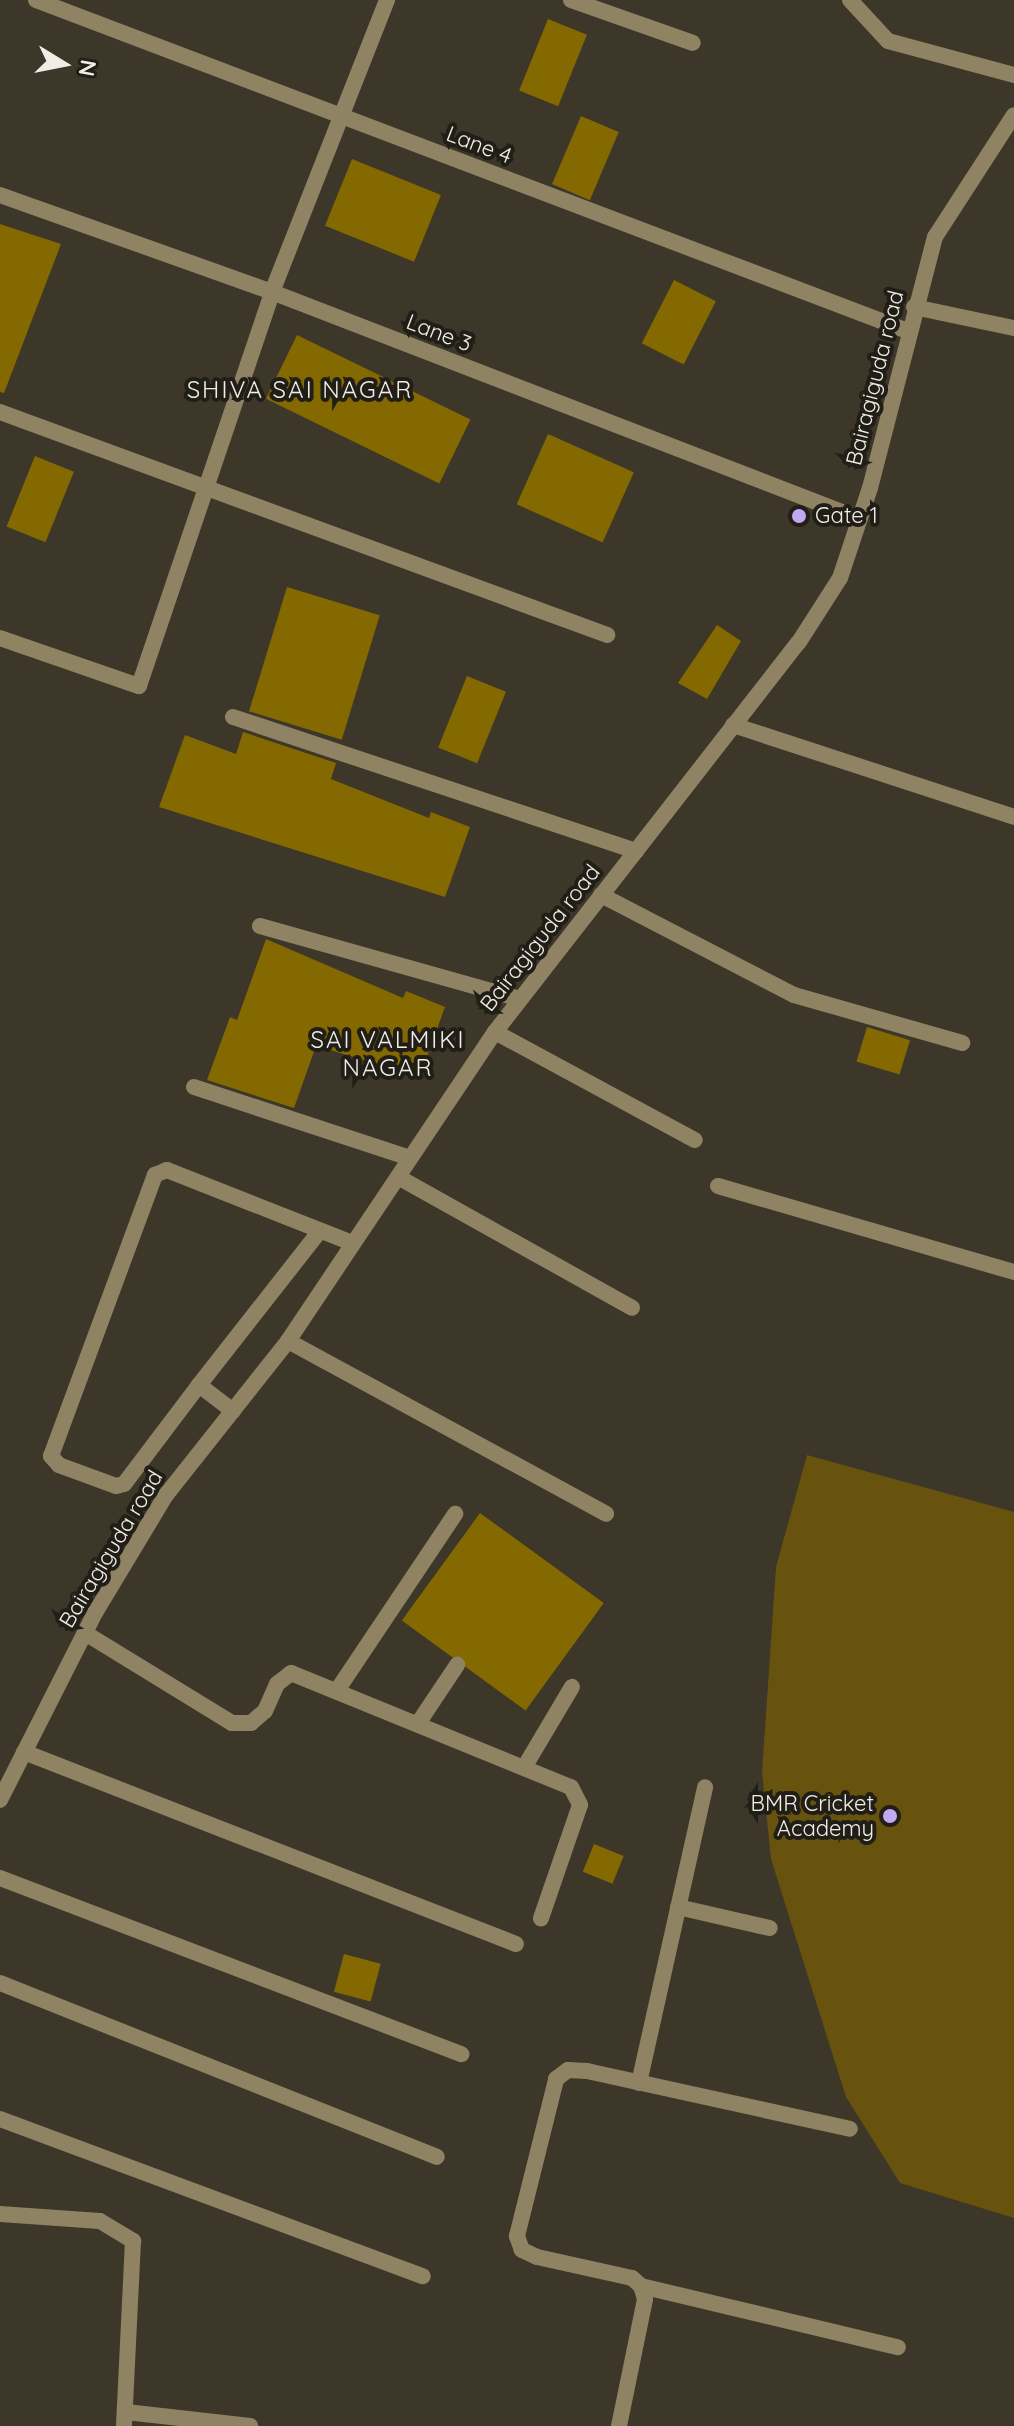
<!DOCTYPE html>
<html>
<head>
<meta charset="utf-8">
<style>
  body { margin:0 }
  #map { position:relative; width:1014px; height:2426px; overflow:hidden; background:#3c3728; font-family:Quicksand,sans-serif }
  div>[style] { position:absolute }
  .green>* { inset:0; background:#67520e }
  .building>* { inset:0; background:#846800; transform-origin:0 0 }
  .service>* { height:16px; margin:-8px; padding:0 8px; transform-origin:8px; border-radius:8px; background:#908363 }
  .minor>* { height:16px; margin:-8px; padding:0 8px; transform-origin:8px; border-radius:8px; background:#908363 }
  .tertiary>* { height:16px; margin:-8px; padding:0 8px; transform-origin:8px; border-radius:8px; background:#908363 }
  .dots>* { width:22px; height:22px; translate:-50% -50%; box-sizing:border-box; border:4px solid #211e18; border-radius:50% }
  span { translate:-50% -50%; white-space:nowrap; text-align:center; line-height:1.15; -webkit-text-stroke:8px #211e18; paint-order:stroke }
  .street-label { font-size:22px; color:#f0ede4 }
  .poi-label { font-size:22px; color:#f0ede4 }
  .left { translate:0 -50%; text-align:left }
  .right { translate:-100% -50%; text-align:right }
  .neighbourhood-label { font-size:24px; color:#f0ede4; letter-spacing:2px }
  .north { position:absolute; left:24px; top:24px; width:80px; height:80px; -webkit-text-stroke:6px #211e18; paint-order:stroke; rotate:100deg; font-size:22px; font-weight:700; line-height:32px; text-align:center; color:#f0ede4 }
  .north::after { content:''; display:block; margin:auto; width:28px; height:36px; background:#f0ede4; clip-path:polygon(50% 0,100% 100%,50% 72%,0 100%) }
</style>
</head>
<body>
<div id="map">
  <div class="green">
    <div style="clip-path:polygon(807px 1455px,1014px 1512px,1014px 2218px,900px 2183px,846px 2097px,771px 1859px,762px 1772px,776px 1567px)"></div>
  </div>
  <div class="building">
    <div style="left:548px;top:19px;width:42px;height:77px;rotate:22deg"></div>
    <div style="left:581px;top:116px;width:41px;height:74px;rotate:23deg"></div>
    <div style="left:352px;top:159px;width:96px;height:72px;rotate:22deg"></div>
    <div style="clip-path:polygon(0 224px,61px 244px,4px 393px,0 392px)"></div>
    <div style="left:674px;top:280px;width:47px;height:71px;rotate:27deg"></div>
    <div style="left:297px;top:335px;width:193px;height:71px;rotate:26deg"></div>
    <div style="left:548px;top:434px;width:94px;height:77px;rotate:24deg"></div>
    <div style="left:35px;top:456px;width:42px;height:76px;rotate:22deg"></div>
    <div style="left:287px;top:587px;width:97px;height:130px;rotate:17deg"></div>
    <div style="clip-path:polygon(717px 625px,741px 641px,707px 699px,678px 683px)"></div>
    <div style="left:467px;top:676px;width:42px;height:77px;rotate:22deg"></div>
    <div style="clip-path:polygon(243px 732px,336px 763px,331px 779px,429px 818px,431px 812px,470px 827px,445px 897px,159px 807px,185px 735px,236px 754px)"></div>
    <div style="clip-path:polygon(266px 939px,403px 998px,406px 991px,445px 1007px,420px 1076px,316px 1046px,294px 1108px,207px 1080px,230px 1017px,237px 1020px)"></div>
    <div style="left:867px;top:1027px;width:45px;height:36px;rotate:17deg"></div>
    <div style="left:480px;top:1513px;width:153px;height:133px;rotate:36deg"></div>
    <div style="left:594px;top:1844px;width:32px;height:30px;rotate:22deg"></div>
    <div style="left:344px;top:1954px;width:38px;height:39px;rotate:15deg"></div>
  </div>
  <div class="service">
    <div style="left:85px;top:1633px;width:172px;rotate:31.5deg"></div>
    <div style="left:232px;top:1723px;width:19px"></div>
    <div style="left:251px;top:1723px;width:18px;rotate:-41deg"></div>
    <div style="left:265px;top:1711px;width:30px;rotate:-66deg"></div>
    <div style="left:277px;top:1684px;width:18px;rotate:-38deg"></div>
    <div style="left:291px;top:1673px;width:302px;rotate:22.2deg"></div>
    <div style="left:571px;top:1787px;width:20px;rotate:63deg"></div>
    <div style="left:580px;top:1805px;width:120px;rotate:109deg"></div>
    <div style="left:338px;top:1689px;width:211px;rotate:-56.2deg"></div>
    <div style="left:419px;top:1722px;width:69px;rotate:-56.3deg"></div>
    <div style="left:525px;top:1766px;width:92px;rotate:-59.3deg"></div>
  </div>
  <div class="minor">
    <div style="left:36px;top:0;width:933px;rotate:20.79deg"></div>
    <div style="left:571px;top:0;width:129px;rotate:19.4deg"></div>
    <div style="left:850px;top:0;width:56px;rotate:47.2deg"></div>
    <div style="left:888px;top:41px;width:131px;rotate:15.1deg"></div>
    <div style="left:0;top:195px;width:289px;rotate:19.6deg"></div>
    <div style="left:272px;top:292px;width:630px;rotate:21.11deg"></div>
    <div style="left:914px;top:307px;width:102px;rotate:11.9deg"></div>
    <div style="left:0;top:412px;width:647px;rotate:20.17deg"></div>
    <div style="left:0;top:638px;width:147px;rotate:19.1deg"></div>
    <div style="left:139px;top:686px;width:416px;rotate:-71.3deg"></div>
    <div style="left:272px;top:292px;width:314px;rotate:-68.5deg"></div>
    <div style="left:233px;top:717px;width:425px;rotate:18.4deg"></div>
    <div style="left:733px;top:725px;width:296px;rotate:18.1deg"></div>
    <div style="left:601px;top:895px;width:217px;rotate:27.4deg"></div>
    <div style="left:794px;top:995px;width:175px;rotate:15.9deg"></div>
    <div style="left:260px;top:926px;width:270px;rotate:15.7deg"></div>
    <div style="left:495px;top:1032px;width:227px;rotate:28.4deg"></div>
    <div style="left:194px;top:1087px;width:227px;rotate:18.2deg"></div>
    <div style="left:398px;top:1177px;width:268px;rotate:29.2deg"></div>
    <div style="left:718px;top:1186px;width:308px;rotate:16.2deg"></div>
    <div style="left:288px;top:1341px;width:362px;rotate:28.5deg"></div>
    <div style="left:199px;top:1385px;width:193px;rotate:-51.9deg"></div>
    <div style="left:233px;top:1411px;width:43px;rotate:-142.6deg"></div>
    <div style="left:199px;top:1385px;width:124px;rotate:127.1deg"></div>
    <div style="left:124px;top:1484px;width:8px;rotate:166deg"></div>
    <div style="left:116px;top:1486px;width:61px;rotate:-159.8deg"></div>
    <div style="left:59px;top:1465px;width:12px;rotate:-132deg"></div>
    <div style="left:51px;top:1456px;width:300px;rotate:-69.7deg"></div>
    <div style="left:155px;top:1175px;width:13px;rotate:-23deg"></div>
    <div style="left:167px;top:1170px;width:199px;rotate:21.5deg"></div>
    <div style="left:24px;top:1752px;width:528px;rotate:21.32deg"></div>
    <div style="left:0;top:1878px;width:494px;rotate:20.9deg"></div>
    <div style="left:678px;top:1907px;width:94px;rotate:12.9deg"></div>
    <div style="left:0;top:1983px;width:470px;rotate:21.7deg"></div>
    <div style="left:639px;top:2083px;width:303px;rotate:-77.4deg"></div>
    <div style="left:0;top:2119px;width:451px;rotate:20.4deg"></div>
    <div style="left:0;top:2214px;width:100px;rotate:4deg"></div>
    <div style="left:100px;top:2221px;width:39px;rotate:31deg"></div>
    <div style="left:133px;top:2241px;width:185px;rotate:92.8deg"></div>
    <div style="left:641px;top:2286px;width:264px;rotate:13.4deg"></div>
    <div style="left:126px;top:2412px;width:125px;rotate:6.4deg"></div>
    <div style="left:619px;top:2426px;width:130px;rotate:-78.4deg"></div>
    <div style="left:645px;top:2299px;width:14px;rotate:-107deg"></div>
    <div style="left:641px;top:2286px;width:12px;rotate:-138deg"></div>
    <div style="left:632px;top:2278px;width:97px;rotate:-167.5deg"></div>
    <div style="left:537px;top:2257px;width:17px;rotate:-155deg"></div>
    <div style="left:522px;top:2250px;width:15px;rotate:-110deg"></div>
    <div style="left:517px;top:2236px;width:162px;rotate:-76deg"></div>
    <div style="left:556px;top:2079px;width:15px;rotate:-37deg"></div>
    <div style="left:568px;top:2070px;width:19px;rotate:3deg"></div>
    <div style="left:587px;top:2071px;width:269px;rotate:12.4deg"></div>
  </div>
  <div class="tertiary">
    <div style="left:0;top:1800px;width:210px;rotate:-63.1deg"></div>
    <div style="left:95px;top:1613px;width:138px;rotate:-59deg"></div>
    <div style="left:166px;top:1495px;width:196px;rotate:-51.6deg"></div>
    <div style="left:288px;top:1341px;width:372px;rotate:-56.2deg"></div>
    <div style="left:495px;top:1032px;width:494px;rotate:-52.1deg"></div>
    <div style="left:799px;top:642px;width:76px;rotate:-57.4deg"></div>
    <div style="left:840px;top:578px;width:95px;rotate:-71.6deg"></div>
    <div style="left:870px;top:488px;width:259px;rotate:-75.5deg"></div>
    <div style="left:935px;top:237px;width:145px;rotate:-57.1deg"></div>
  </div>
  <div class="dots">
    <div style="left:799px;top:516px;background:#c2a8f3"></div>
    <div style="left:890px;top:1816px;background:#c2a8f3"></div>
  </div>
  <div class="street-label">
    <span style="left:479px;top:145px;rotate:21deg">Lane 4</span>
    <span style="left:439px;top:333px;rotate:21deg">Lane 3</span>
    <span style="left:875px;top:378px;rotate:-76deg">Bairagiguda road</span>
    <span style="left:540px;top:938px;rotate:-52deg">Bairagiguda road</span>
    <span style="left:111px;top:1549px;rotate:-59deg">Bairagiguda road</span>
  </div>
  <div class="poi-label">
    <span class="left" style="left:815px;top:516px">Gate 1</span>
    <span class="right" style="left:874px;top:1816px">BMR Cricket<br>Academy</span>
  </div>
  <div class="neighbourhood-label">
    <span style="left:300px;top:390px">SHIVA SAI NAGAR</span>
    <span style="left:388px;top:1054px">SAI VALMIKI<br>NAGAR</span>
  </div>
  <div class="north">N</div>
</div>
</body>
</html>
